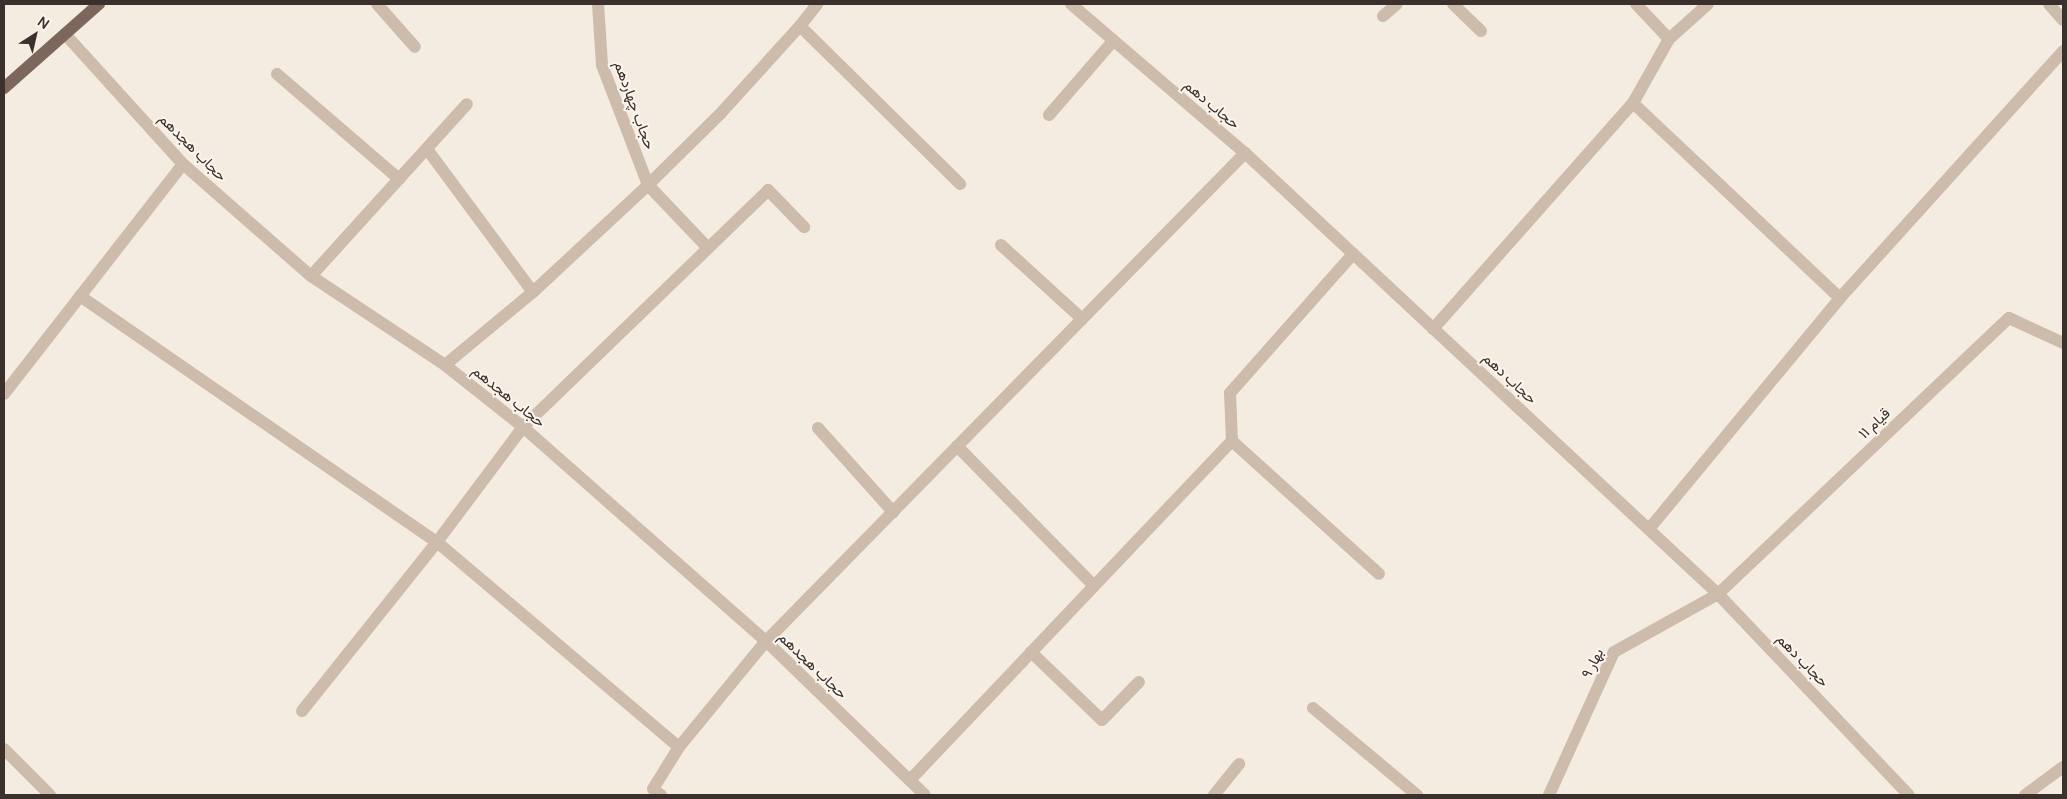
<!DOCTYPE html>
<html>
<head>
<meta charset="utf-8">
<style>
  body { margin:0 }
  #map { position:relative; width:2067px; height:799px; overflow:hidden; background:#f4ebe1; font-family:Manrope,Vazirmatn,sans-serif }
  div>[style] { position:absolute }
  .minor>* { height:12px; margin:-6px; padding:0 6px; transform-origin:6px; border-radius:6px; background:#cdbbac }
  .major>* { height:12px; margin:-6px; padding:0 6px; transform-origin:6px; border-radius:6px; background:#7d675c }
  span { translate:-50% -50%; white-space:nowrap; text-align:center; line-height:1.15; -webkit-text-stroke:4px #fbf5ee; paint-order:stroke }
  .street-label { font-size:15px; color:#3b302b }
  .frame { position:absolute; inset:0; border:5px solid #3b302b; pointer-events:none }
  .north { position:absolute; left:10px; top:10px; width:50px; height:50px; -webkit-text-stroke:4px #fbf5ee; paint-order:stroke; rotate:35deg; font-size:14px; font-weight:700; line-height:20px; text-align:center; color:#3b302b }
  .north::after { content:''; display:block; margin:auto; width:18px; height:22px; background:#3b302b; clip-path:polygon(50% 0,100% 100%,50% 72%,0 100%) }
</style>
</head>
<body>
<div id="map">
  <div class="minor">
    <div style="left:377px;top:4px;width:57px;rotate:48.5deg"></div>
    <div style="left:598px;top:4px;width:61px;rotate:86.2deg"></div>
    <div style="left:602px;top:65px;width:129px;rotate:69deg"></div>
    <div style="left:648px;top:185px;width:87px;rotate:46.4deg"></div>
    <div style="left:1071px;top:4px;width:229px;rotate:40.6deg"></div>
    <div style="left:1245px;top:153px;width:647px;rotate:42.99deg"></div>
    <div style="left:1718px;top:594px;width:277px;rotate:46.5deg"></div>
    <div style="left:1453px;top:4px;width:39px;rotate:44deg"></div>
    <div style="left:1636px;top:4px;width:48px;rotate:46.7deg"></div>
    <div style="left:2049px;top:4px;width:21px;rotate:49deg"></div>
    <div style="left:1383px;top:16px;width:18px;rotate:-41deg"></div>
    <div style="left:800px;top:26px;width:225px;rotate:44.6deg"></div>
    <div style="left:65px;top:34px;width:176px;rotate:47.8deg"></div>
    <div style="left:183px;top:164px;width:170px;rotate:41.2deg"></div>
    <div style="left:311px;top:276px;width:161px;rotate:33.6deg"></div>
    <div style="left:445px;top:365px;width:100px;rotate:38.5deg"></div>
    <div style="left:523px;top:427px;width:324px;rotate:41.4deg"></div>
    <div style="left:766px;top:641px;width:221px;rotate:44.1deg"></div>
    <div style="left:277px;top:74px;width:161px;rotate:40.7deg"></div>
    <div style="left:1633px;top:103px;width:284px;rotate:43.3deg"></div>
    <div style="left:1049px;top:115px;width:98px;rotate:-49.1deg"></div>
    <div style="left:427px;top:149px;width:178px;rotate:53.5deg"></div>
    <div style="left:1001px;top:245px;width:110px;rotate:42.4deg"></div>
    <div style="left:311px;top:276px;width:232px;rotate:-47.8deg"></div>
    <div style="left:80px;top:296px;width:434px;rotate:34.6deg"></div>
    <div style="left:437px;top:542px;width:317px;rotate:40.3deg"></div>
    <div style="left:679px;top:747px;width:49px;rotate:121.8deg"></div>
    <div style="left:653px;top:789px;width:10px;rotate:37deg"></div>
    <div style="left:1433px;top:329px;width:302px;rotate:-48.5deg"></div>
    <div style="left:1633px;top:103px;width:73px;rotate:-60.6deg"></div>
    <div style="left:1669px;top:39px;width:52px;rotate:-41.9deg"></div>
    <div style="left:445px;top:365px;width:114px;rotate:-39.7deg"></div>
    <div style="left:533px;top:292px;width:157px;rotate:-42.9deg"></div>
    <div style="left:648px;top:185px;width:103px;rotate:-44.6deg"></div>
    <div style="left:721px;top:113px;width:118px;rotate:-47.8deg"></div>
    <div style="left:800px;top:26px;width:28px;rotate:-52deg"></div>
    <div style="left:4px;top:394px;width:291px;rotate:-52.1deg"></div>
    <div style="left:818px;top:428px;width:113px;rotate:48.2deg"></div>
    <div style="left:1232px;top:441px;width:48px;rotate:-92.4deg"></div>
    <div style="left:1230px;top:393px;width:186px;rotate:-48.5deg"></div>
    <div style="left:957px;top:446px;width:196px;rotate:45.6deg"></div>
    <div style="left:1649px;top:529px;width:300px;rotate:-50.4deg"></div>
    <div style="left:1840px;top:298px;width:333px;rotate:-47.9deg"></div>
    <div style="left:1031px;top:652px;width:98px;rotate:43.8deg"></div>
    <div style="left:1102px;top:720px;width:53px;rotate:-45.8deg"></div>
    <div style="left:1313px;top:708px;width:136px;rotate:39.9deg"></div>
    <div style="left:302px;top:711px;width:216px;rotate:-51.4deg"></div>
    <div style="left:437px;top:542px;width:144px;rotate:-53.2deg"></div>
    <div style="left:523px;top:427px;width:341px;rotate:-44deg"></div>
    <div style="left:768px;top:190px;width:52px;rotate:45.8deg"></div>
    <div style="left:679px;top:747px;width:137px;rotate:-50.6deg"></div>
    <div style="left:766px;top:641px;width:684px;rotate:-45.53deg"></div>
    <div style="left:4px;top:749px;width:65px;rotate:45deg"></div>
    <div style="left:910px;top:780px;width:468px;rotate:-46.5deg"></div>
    <div style="left:1232px;top:441px;width:198px;rotate:42.1deg"></div>
    <div style="left:1214px;top:795px;width:40px;rotate:-51deg"></div>
    <div style="left:1549px;top:795px;width:157px;rotate:-65.6deg"></div>
    <div style="left:1614px;top:652px;width:119px;rotate:-29.1deg"></div>
    <div style="left:1718px;top:594px;width:401px;rotate:-43.5deg"></div>
    <div style="left:2009px;top:318px;width:60px;rotate:24.8deg"></div>
    <div style="left:2025px;top:795px;width:47px;rotate:-36.4deg"></div>
  </div>
  <div class="major">
    <div style="left:4px;top:88px;width:127px;rotate:-41.5deg"></div>
  </div>
  <div class="street-label">
    <span style="left:1212px;top:104px;rotate:40deg">حجاب دهم</span>
    <span style="left:635px;top:105px;rotate:70deg">حجاب چهاردهم</span>
    <span style="left:193px;top:147px;rotate:45deg">حجاب هجدهم</span>
    <span style="left:1510px;top:378px;rotate:43deg">حجاب دهم</span>
    <span style="left:509px;top:396px;rotate:39deg">حجاب هجدهم</span>
    <span style="left:1874px;top:423px;rotate:-43deg">قیام ۱۱</span>
    <span style="left:1803px;top:660px;rotate:46deg">حجاب دهم</span>
    <span style="left:1592px;top:663px;rotate:-63deg">بهار ۹</span>
    <span style="left:813px;top:665px;rotate:44deg">حجاب هجدهم</span>
  </div>
  <div class="frame"></div>
  <div class="north">N</div>
</div>
</body>
</html>
